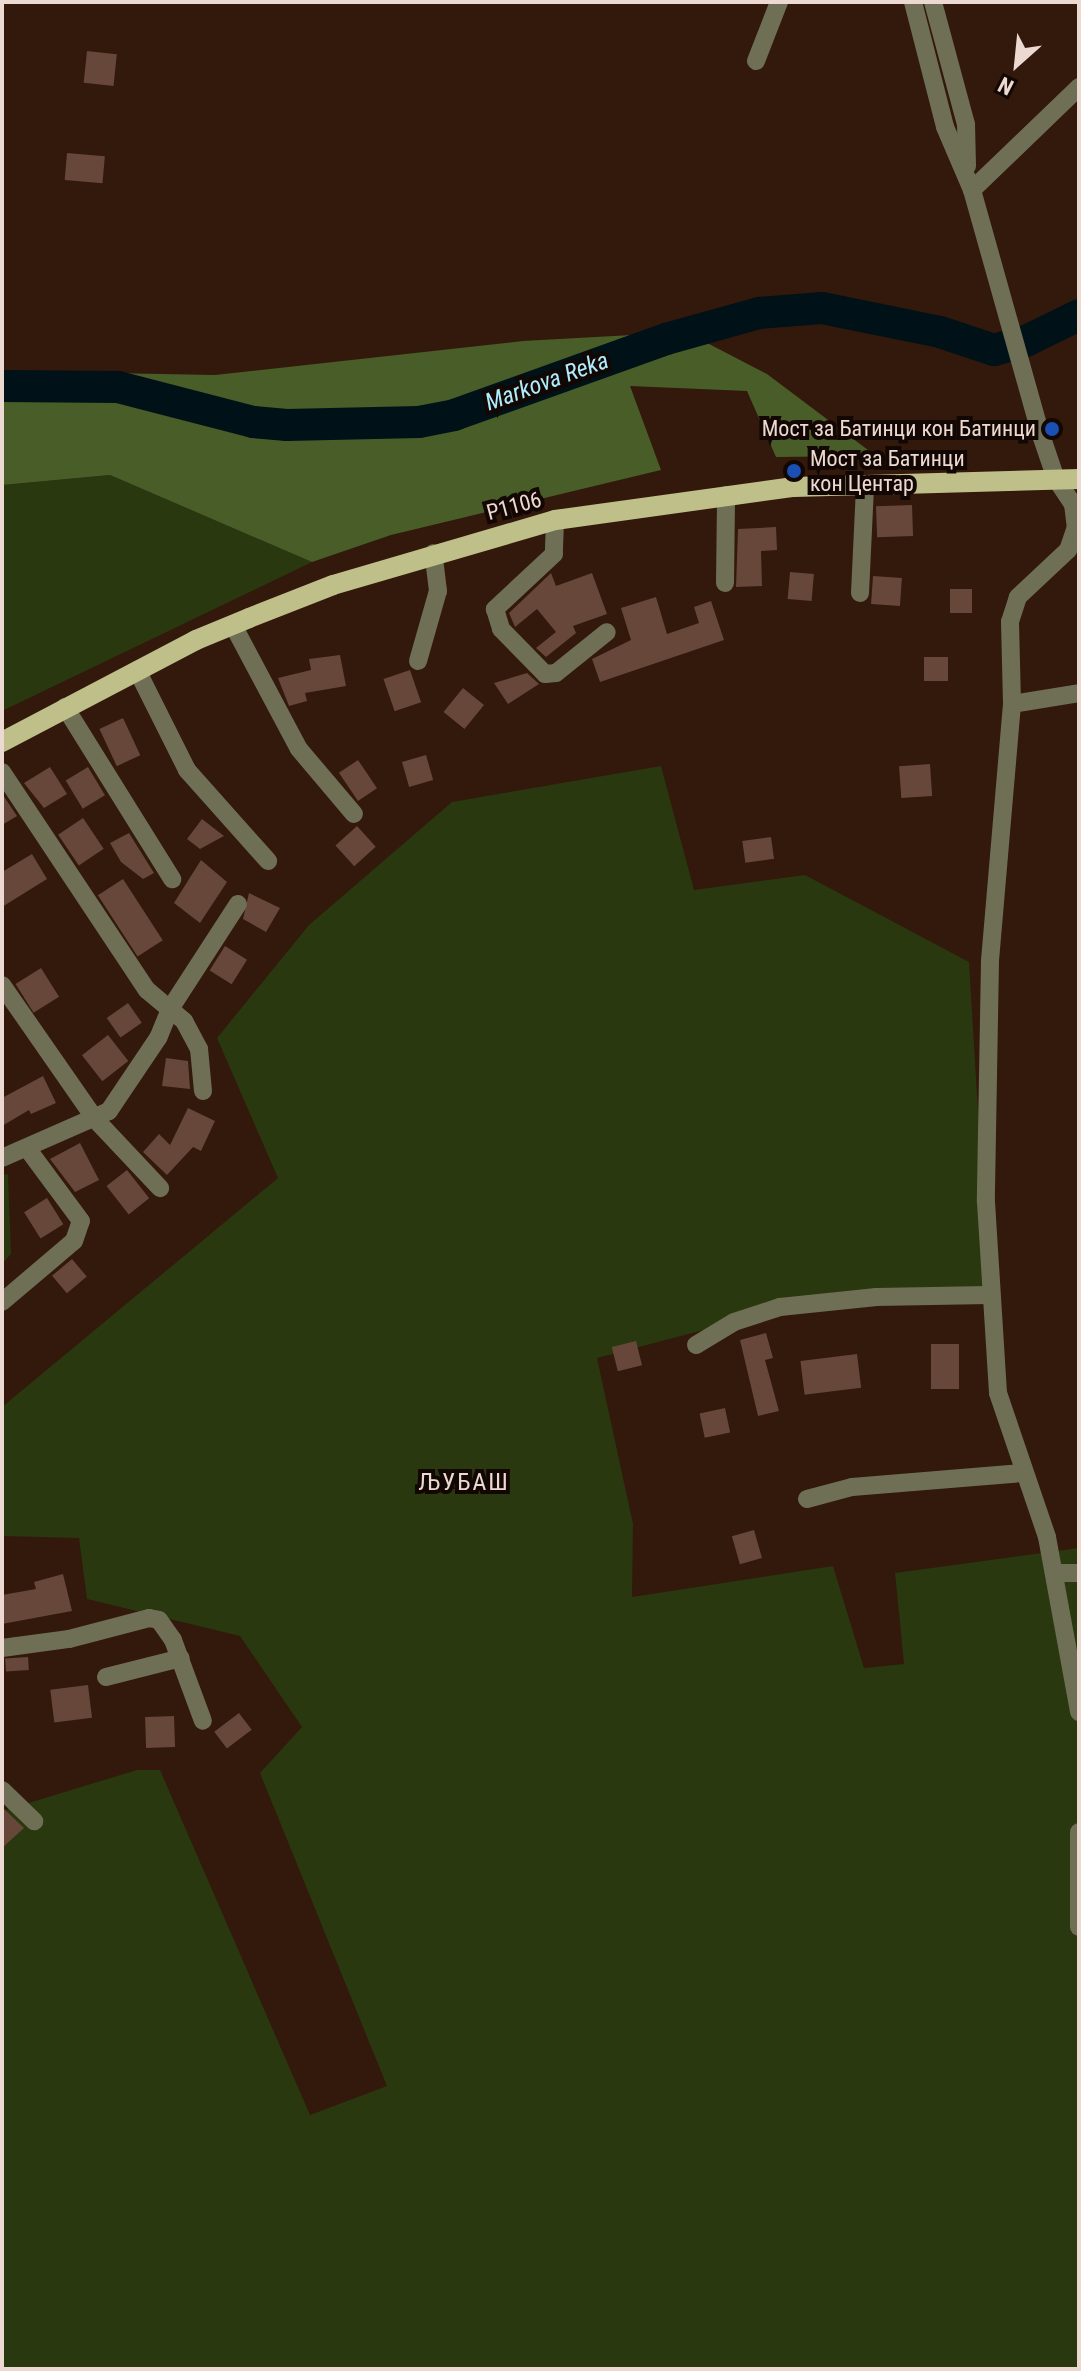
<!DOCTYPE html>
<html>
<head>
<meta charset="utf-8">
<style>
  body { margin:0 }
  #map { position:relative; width:1081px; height:2371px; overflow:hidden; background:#33180c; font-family:"Roboto Condensed",sans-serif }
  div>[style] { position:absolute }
  .green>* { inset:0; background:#29380f }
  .forest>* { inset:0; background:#485d27 }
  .river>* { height:32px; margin:-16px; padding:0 16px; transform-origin:16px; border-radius:16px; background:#001218 }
  .building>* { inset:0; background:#664739; transform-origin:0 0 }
  .minor>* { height:18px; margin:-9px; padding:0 9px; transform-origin:9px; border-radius:9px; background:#6f6f56 }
  .major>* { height:20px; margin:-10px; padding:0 10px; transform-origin:10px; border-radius:10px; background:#bfbf8a }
  .dots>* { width:22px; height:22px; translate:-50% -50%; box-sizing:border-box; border:4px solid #120703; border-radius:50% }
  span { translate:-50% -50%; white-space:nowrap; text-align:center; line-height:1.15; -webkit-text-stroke:8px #120703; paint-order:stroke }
  .poi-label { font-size:22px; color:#ecd9d1 }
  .right { translate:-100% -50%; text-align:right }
  .left { translate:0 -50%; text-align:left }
  .street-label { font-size:22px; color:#ecd9d1 }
  .water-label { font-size:24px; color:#aeedfe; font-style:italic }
  .neighbourhood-label { font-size:24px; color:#ecd9d1; letter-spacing:2px }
  .frame { position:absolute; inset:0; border:4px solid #ecd9d1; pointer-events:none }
  .north { position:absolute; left:977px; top:24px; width:80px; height:80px; -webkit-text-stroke:6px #120703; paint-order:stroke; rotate:207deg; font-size:22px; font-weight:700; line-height:32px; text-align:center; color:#ecd9d1 }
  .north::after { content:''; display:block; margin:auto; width:28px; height:36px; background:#ecd9d1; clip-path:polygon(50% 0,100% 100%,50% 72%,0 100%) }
</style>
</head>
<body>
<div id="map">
  <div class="green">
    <div style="clip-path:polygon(110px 475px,312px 562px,2px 711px,2px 485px)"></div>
    <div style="clip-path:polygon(661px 766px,694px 890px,805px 875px,969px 962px,989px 1295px,877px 1297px,734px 1322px,597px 1358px,633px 1524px,632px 1597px,833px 1566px,864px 1668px,904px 1664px,895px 1573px,1079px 1548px,1079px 2369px,2px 2369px,2px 1811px,137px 1770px,160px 1770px,310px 2115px,387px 2086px,260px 1773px,302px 1727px,240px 1636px,87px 1599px,79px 1538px,2px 1536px,2px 1407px,278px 1178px,217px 1038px,309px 925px,452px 802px)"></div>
    <div style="clip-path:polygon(8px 1174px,11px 1254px,2px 1264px,2px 1175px)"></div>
  </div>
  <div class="forest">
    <div style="clip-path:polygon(686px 332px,767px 374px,876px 456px,776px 457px,747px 391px,630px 386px,661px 470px,391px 535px,312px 562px,110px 475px,2px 485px,2px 371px,215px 375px,523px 341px)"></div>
  </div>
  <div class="river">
    <div style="left:2px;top:386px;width:116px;rotate:0.5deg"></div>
    <div style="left:118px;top:387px;width:139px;rotate:14.5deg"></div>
    <div style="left:253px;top:422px;width:34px;rotate:5deg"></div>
    <div style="left:287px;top:425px;width:132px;rotate:-1.3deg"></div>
    <div style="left:419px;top:422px;width:36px;rotate:-11deg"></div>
    <div style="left:454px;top:415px;width:225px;rotate:-19.7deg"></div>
    <div style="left:666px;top:339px;width:97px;rotate:-15.6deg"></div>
    <div style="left:759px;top:313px;width:63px;rotate:-4.5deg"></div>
    <div style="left:822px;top:308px;width:120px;rotate:11.5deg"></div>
    <div style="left:940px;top:332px;width:57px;rotate:18.4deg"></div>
    <div style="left:994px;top:350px;width:33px;rotate:-16deg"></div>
    <div style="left:1026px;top:341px;width:59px;rotate:-26.1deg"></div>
  </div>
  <div class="building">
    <div style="left:87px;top:51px;width:30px;height:32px;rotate:6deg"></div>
    <div style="left:67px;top:153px;width:38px;height:27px;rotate:5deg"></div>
    <div style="left:912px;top:505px;width:31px;height:36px;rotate:88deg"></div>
    <div style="clip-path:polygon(776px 527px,777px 550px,761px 551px,762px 586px,736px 587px,738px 529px)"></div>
    <div style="left:790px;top:572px;width:24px;height:27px;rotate:5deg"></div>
    <div style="clip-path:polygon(551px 573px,556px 586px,592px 573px,607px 614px,573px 626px,576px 633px,546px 657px,536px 648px,556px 632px,537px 609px,515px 627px,509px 613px)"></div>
    <div style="left:873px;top:576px;width:29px;height:28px;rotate:4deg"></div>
    <div style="left:950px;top:589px;width:22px;height:24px"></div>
    <div style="clip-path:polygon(656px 597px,667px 634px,699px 623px,694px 607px,711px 601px,724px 640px,600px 682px,592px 659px,631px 640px,621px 608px)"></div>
    <div style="clip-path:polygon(340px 655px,346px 686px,305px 693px,307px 701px,289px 706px,278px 678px,311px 670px,309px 659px)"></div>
    <div style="left:924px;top:657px;width:24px;height:24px"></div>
    <div style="left:410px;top:670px;width:34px;height:28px;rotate:71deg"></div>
    <div style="clip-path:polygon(527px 673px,539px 684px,508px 704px,494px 683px)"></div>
    <div style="left:463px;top:688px;width:27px;height:31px;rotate:39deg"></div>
    <div style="left:123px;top:718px;width:41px;height:26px;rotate:65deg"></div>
    <div style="left:426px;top:755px;width:26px;height:25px;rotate:74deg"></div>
    <div style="left:358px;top:760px;width:34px;height:23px;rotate:56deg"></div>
    <div style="left:930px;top:764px;width:32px;height:31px;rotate:86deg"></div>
    <div style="clip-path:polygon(50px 767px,67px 794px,44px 808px,24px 783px)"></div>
    <div style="left:88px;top:767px;width:33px;height:26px;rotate:59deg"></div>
    <div style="clip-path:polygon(3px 795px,17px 816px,2px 825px,2px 796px)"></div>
    <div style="left:83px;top:818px;width:37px;height:30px;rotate:56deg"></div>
    <div style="clip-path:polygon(202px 819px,224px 836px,200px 849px,187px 839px)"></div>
    <div style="left:357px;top:826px;width:28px;height:29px;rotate:48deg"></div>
    <div style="clip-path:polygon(129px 833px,154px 873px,143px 879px,121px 862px,110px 843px)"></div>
    <div style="left:771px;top:837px;width:22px;height:29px;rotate:82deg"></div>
    <div style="clip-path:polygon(32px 854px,47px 879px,2px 907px,2px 872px)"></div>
    <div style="clip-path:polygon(201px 860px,227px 882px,200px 923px,174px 903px)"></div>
    <div style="left:123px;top:879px;width:73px;height:30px;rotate:57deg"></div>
    <div style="clip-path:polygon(249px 893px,280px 908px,266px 932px,243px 919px)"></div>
    <div style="left:225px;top:946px;width:26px;height:29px;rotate:32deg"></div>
    <div style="left:41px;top:968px;width:34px;height:30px;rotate:58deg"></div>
    <div style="left:128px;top:1003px;width:24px;height:26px;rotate:55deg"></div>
    <div style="left:108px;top:1035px;width:33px;height:33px;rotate:52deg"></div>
    <div style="clip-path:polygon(166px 1058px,188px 1061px,190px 1089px,162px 1086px)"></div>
    <div style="clip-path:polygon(43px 1076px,56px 1103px,31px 1114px,29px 1110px,2px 1126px,2px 1098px)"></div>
    <div style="clip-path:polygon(188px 1108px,215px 1121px,201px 1151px,193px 1147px,167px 1175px,143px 1152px,159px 1134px,170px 1145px)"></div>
    <div style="clip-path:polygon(80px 1143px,99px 1180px,75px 1192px,50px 1159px)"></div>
    <div style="left:127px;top:1170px;width:36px;height:26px;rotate:52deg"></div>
    <div style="left:47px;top:1198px;width:31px;height:27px;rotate:58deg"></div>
    <div style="left:72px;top:1259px;width:23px;height:26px;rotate:50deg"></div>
    <div style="clip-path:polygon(766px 1333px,773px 1358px,765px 1360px,779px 1411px,758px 1416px,740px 1340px)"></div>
    <div style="left:636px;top:1341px;width:25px;height:25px;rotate:76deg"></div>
    <div style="left:931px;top:1344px;width:28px;height:45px"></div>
    <div style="left:857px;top:1354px;width:34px;height:57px;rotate:83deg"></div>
    <div style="left:725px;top:1408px;width:25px;height:26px;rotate:78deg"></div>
    <div style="left:754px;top:1530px;width:29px;height:23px;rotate:74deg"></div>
    <div style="clip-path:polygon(63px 1574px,72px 1611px,2px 1624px,2px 1595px,36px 1589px,34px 1582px)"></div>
    <div style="left:28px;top:1657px;width:13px;height:23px;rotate:86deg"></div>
    <div style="left:88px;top:1685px;width:33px;height:38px;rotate:83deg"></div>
    <div style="left:239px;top:1713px;width:21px;height:31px;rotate:53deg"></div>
    <div style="left:174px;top:1716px;width:31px;height:29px;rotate:88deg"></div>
    <div style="clip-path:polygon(2px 1807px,24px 1828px,2px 1848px)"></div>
  </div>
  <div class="minor">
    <div style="left:913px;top:2px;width:129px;rotate:75.6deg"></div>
    <div style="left:945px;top:127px;width:69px;rotate:66.8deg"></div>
    <div style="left:972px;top:190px;width:255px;rotate:74.3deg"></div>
    <div style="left:1041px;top:435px;width:46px;rotate:71.2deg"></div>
    <div style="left:1056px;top:479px;width:30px;rotate:56deg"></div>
    <div style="left:1073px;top:504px;width:23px;rotate:83deg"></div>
    <div style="left:1076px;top:527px;width:24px;rotate:109deg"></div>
    <div style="left:1068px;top:550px;width:69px;rotate:136.8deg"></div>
    <div style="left:1018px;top:597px;width:26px;rotate:108deg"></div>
    <div style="left:1010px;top:622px;width:82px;rotate:88.6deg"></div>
    <div style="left:1012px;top:704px;width:258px;rotate:94.9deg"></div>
    <div style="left:990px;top:961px;width:241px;rotate:91deg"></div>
    <div style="left:986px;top:1202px;width:191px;rotate:86.4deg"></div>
    <div style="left:998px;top:1393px;width:152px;rotate:71.2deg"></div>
    <div style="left:1047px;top:1537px;width:178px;rotate:79.6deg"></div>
    <div style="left:933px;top:2px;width:126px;rotate:74.9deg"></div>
    <div style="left:966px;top:124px;width:42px;rotate:88.6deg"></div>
    <div style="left:756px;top:61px;width:63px;rotate:-68.7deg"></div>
    <div style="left:972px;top:190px;width:149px;rotate:-43.9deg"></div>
    <div style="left:555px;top:520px;width:34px;rotate:92deg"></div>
    <div style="left:554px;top:554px;width:81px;rotate:137deg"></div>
    <div style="left:495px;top:609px;width:21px;rotate:73deg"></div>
    <div style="left:501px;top:629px;width:63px;rotate:45.6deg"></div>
    <div style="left:545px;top:674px;width:11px;rotate:-5deg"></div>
    <div style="left:556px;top:673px;width:65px;rotate:-38.8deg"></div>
    <div style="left:725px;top:583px;width:88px;rotate:-89.3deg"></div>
    <div style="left:860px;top:593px;width:108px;rotate:-87.3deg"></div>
    <div style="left:233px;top:625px;width:140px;rotate:62deg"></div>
    <div style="left:299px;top:749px;width:85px;rotate:49.8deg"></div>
    <div style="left:418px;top:661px;width:73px;rotate:-74.1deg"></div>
    <div style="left:438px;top:591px;width:38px;rotate:-97deg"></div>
    <div style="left:137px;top:670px;width:112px;rotate:63.4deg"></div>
    <div style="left:187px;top:770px;width:122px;rotate:48.3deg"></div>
    <div style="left:1012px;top:704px;width:68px;rotate:-9.3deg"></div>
    <div style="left:65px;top:707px;width:203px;rotate:58.1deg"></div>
    <div style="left:2px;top:772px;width:262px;rotate:56.4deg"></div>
    <div style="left:147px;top:990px;width:30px;rotate:40deg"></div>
    <div style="left:170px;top:1009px;width:31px;rotate:112deg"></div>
    <div style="left:158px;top:1038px;width:88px;rotate:123.9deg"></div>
    <div style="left:109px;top:1111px;width:117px;rotate:156.3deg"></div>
    <div style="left:2px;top:985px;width:163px;rotate:55.2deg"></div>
    <div style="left:95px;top:1119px;width:95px;rotate:46.7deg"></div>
    <div style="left:203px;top:1091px;width:42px;rotate:-95.4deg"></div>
    <div style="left:199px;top:1049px;width:32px;rotate:-118deg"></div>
    <div style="left:184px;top:1021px;width:18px;rotate:-139deg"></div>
    <div style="left:170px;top:1009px;width:125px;rotate:-57.1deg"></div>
    <div style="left:2px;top:1302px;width:94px;rotate:-40.3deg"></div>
    <div style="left:74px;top:1241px;width:21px;rotate:-71deg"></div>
    <div style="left:81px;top:1221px;width:91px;rotate:-126.5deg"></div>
    <div style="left:696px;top:1345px;width:44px;rotate:-31.2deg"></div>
    <div style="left:734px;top:1322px;width:48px;rotate:-18.1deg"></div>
    <div style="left:780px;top:1307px;width:97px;rotate:-5.9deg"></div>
    <div style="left:876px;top:1297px;width:113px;rotate:-1deg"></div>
    <div style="left:807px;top:1499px;width:47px;rotate:-14.9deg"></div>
    <div style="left:852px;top:1487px;width:173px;rotate:-4.7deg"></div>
    <div style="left:1055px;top:1573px;width:24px"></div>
    <div style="left:2px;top:1648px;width:68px;rotate:-7.7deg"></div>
    <div style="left:69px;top:1639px;width:83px;rotate:-14.7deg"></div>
    <div style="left:149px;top:1618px;width:10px;rotate:11deg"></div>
    <div style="left:159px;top:1620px;width:24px;rotate:55deg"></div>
    <div style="left:173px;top:1640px;width:86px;rotate:69.7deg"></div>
    <div style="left:106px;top:1677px;width:77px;rotate:-14.2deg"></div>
    <div style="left:2px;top:1790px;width:45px;rotate:44.1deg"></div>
    <div style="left:1079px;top:1832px;width:95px;rotate:90deg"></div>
  </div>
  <div class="major">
    <div style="left:2px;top:742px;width:219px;rotate:-27.7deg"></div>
    <div style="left:196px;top:640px;width:57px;rotate:-22.5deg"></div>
    <div style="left:249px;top:618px;width:90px;rotate:-21.4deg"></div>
    <div style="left:333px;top:585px;width:231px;rotate:-16.3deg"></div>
    <div style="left:555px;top:520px;width:241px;rotate:-7.9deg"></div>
    <div style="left:794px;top:487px;width:285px;rotate:-1.6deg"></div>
  </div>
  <div class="dots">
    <div style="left:1052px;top:429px;background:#1a4fb4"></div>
    <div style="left:794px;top:471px;background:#1a4fb4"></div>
  </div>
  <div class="poi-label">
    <span class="right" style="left:1036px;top:429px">Мост за Батинци кон Батинци</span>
    <span class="left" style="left:810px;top:471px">Мост за Батинци<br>кон Центар</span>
  </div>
  <div class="street-label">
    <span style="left:514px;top:506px;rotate:-15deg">P1106</span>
  </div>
  <div class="water-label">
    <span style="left:547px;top:382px;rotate:-20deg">Markova Reka</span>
  </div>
  <div class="neighbourhood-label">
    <span style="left:464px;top:1483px">ЉУБАШ</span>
  </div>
  <div class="frame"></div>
  <div class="north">N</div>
</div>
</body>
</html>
